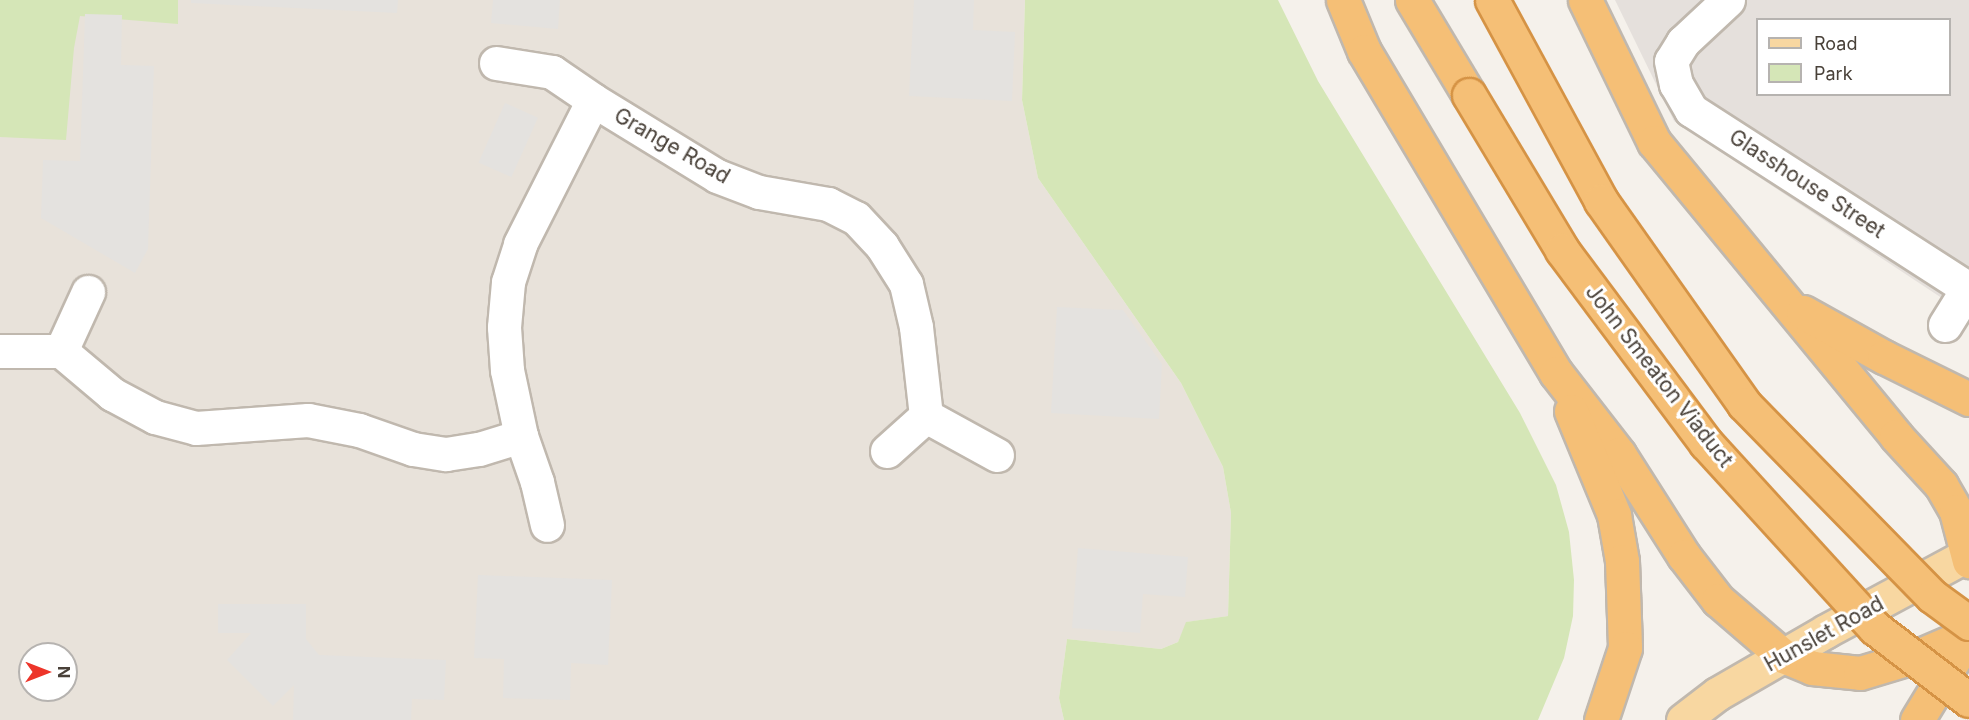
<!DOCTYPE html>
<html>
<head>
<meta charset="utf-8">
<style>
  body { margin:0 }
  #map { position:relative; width:1969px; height:720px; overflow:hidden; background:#f5f1eb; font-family:Inter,sans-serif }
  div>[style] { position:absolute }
  .residential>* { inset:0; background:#e8e2da }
  .industrial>* { inset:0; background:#e5e0dc }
  .green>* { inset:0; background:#d5e6b7 }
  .parking>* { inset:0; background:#e4e2df; transform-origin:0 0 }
  .roads { filter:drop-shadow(2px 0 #c0b8ae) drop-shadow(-2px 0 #c0b8ae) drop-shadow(0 2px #c0b8ae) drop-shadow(0 -2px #c0b8ae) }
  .street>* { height:33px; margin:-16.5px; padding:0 16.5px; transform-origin:16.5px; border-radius:16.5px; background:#fff }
  .primary>* { height:33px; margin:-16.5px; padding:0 16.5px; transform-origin:16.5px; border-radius:16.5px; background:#f8d7a1 }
  .highway>* { height:33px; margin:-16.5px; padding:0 16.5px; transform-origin:16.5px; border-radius:16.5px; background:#f5bf76 }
  .bridges { filter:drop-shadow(2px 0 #d59345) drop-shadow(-2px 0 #d59345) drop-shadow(0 2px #d59345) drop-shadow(0 -2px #d59345) }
  .highway-bridge>* { height:33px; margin:-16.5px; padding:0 16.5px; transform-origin:16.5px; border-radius:16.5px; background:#f5bf76 }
  span { translate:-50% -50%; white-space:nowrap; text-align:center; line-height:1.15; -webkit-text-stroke:6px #fff; paint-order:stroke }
  .street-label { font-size:21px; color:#494139 }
  .legend { position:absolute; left:1756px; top:18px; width:195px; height:78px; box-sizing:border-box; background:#fff; border:2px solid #b6b3b0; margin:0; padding:8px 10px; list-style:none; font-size:18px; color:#494139 }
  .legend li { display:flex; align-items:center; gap:12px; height:30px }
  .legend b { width:30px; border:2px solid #b6b3b0 }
  .north { position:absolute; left:18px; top:642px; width:60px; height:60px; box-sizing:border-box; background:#fff; border:2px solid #b6b3b0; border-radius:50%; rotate:90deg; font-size:16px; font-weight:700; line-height:24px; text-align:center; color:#494139 }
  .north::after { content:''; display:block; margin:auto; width:21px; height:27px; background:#ed352a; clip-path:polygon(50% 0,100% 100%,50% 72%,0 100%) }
</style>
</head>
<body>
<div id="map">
  <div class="residential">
    <div style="clip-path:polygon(evenodd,0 0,1025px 0,1022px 100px,1038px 178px,1181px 383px,1223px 467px,1231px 513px,1228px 616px,1187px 622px,1178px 642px,1161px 649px,1067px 639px,1059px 698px,1064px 720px,0 720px,0 0,30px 654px,66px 654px,66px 690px,30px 690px,30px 654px)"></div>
  </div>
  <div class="industrial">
    <div style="clip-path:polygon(evenodd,1615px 0,1969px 0,1969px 316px,1674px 121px,1615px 0,1758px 20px,1950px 20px,1950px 94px,1758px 94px,1758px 20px)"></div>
  </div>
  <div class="green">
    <div style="clip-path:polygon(0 0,178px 0,178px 24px,80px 16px,74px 48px,66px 140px,0 137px)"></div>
    <div style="clip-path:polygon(1025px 0,1278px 0,1318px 81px,1520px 413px,1556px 485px,1569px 532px,1574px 580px,1573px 616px,1564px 658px,1538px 720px,1064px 720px,1059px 698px,1067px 639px,1161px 649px,1178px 642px,1186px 622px,1228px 616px,1231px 513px,1223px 467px,1181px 383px,1038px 178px,1022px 100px)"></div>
  </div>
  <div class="parking">
    <div style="clip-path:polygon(191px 0,398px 0,397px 13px,191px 3px)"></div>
    <div style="clip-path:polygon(493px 0,560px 0,558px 29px,491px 23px)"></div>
    <div style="clip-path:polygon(914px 0,974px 0,973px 30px,1015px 32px,1012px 101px,909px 96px)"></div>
    <div style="clip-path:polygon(85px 14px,122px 15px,121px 65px,154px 66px,148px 249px,135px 273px,41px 218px,43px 160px,80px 161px)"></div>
    <div style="left:505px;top:103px;width:36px;height:65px;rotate:24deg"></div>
    <div style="clip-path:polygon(1057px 307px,1123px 310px,1162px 364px,1159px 419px,1051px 413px)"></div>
    <div style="clip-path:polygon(1078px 548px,1188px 557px,1185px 597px,1143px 594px,1140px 633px,1072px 628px)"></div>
    <div style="clip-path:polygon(478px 575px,612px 580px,608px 665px,571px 663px,570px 700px,503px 698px,504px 659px,474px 658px)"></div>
    <div style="clip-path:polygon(218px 604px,306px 604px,306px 639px,319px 655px,446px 660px,444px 700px,412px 699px,411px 720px,293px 720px,294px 685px,273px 706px,227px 660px,251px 633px,218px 633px)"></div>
  </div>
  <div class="roads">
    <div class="street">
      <div style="left:1728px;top:0;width:62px;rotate:137deg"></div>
      <div style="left:1683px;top:42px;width:22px;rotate:122deg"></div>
      <div style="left:1671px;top:61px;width:24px;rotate:78deg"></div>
      <div style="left:1676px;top:84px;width:30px;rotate:60deg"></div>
      <div style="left:1691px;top:110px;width:331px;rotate:32.8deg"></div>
      <div style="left:496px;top:63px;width:57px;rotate:9.1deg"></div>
      <div style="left:552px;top:72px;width:50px;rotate:34.3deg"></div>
      <div style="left:1945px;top:325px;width:44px;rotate:-58.1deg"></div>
      <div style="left:0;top:351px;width:61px"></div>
      <div style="left:61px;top:351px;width:67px;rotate:40.1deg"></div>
      <div style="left:112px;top:394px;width:49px;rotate:28.1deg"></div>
      <div style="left:155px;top:417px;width:42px;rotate:15deg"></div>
      <div style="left:196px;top:428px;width:112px;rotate:-4.1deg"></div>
      <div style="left:308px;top:420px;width:52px;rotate:11.1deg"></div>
      <div style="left:359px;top:430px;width:57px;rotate:19.4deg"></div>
      <div style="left:413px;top:449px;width:33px;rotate:9deg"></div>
      <div style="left:446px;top:454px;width:33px;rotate:-9deg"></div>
      <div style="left:479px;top:449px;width:44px;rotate:-17.2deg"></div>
      <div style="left:521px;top:436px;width:67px;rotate:-102deg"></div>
      <div style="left:507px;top:370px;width:43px;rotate:-94deg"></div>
      <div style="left:504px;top:327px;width:45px;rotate:-84.9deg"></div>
      <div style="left:508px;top:282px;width:40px;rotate:-72deg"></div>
      <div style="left:520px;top:244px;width:161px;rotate:-63.1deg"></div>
      <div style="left:593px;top:100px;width:145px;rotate:31.5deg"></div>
      <div style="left:717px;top:176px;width:45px;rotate:20.9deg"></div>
      <div style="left:759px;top:192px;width:70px;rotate:9.9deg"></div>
      <div style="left:828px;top:204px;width:31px;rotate:27deg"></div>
      <div style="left:856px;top:218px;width:38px;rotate:47deg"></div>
      <div style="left:882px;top:246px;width:45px;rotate:57.7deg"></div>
      <div style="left:906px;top:284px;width:44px;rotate:76.9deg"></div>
      <div style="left:916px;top:327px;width:90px;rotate:83.6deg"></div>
      <div style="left:61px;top:351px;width:65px;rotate:-65.4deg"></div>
      <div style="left:521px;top:436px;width:49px;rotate:70.8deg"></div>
      <div style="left:537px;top:482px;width:44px;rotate:76.9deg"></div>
      <div style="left:887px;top:451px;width:52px;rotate:-41.9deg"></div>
      <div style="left:926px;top:416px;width:81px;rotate:28.8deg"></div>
    </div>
    <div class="primary">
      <div style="left:1683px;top:720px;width:43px;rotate:-37.4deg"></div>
      <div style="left:1717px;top:694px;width:126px;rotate:-30deg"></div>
      <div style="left:1826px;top:631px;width:162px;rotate:-28.3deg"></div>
    </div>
    <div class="highway">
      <div style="left:1343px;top:0;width:55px;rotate:67.6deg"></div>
      <div style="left:1364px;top:51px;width:375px;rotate:59.2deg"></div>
      <div style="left:1556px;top:373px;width:103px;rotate:52.1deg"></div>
      <div style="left:1619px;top:454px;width:121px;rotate:57.5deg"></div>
      <div style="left:1684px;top:556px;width:56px;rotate:52.3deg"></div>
      <div style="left:1718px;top:600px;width:86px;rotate:40.7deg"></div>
      <div style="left:1783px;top:656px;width:31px;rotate:22deg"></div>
      <div style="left:1812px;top:668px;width:48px;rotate:5.9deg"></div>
      <div style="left:1860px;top:673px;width:66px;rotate:-16.8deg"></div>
      <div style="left:1923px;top:654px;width:50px;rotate:-23.5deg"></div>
      <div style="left:1412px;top:0;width:111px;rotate:59deg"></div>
      <div style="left:1585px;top:0;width:158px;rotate:64.1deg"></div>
      <div style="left:1654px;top:142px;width:381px;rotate:50.5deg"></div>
      <div style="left:1896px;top:436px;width:67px;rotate:47.4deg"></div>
      <div style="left:1941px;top:485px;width:30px;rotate:60deg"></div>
      <div style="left:1956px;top:511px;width:52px;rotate:75.4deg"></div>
      <div style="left:1803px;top:312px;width:93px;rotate:29.1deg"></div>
      <div style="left:1884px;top:357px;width:95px;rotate:26.3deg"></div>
      <div style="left:1571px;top:411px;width:113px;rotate:67.5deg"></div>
      <div style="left:1614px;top:515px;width:47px;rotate:80.1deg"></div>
      <div style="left:1622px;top:561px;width:87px;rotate:88deg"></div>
      <div style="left:1625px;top:648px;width:76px;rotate:108.4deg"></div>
      <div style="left:1917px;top:720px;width:75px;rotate:-58.6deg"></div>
    </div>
  </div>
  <div class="bridges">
    <div class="highway-bridge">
      <div style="left:1492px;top:0;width:229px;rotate:61.5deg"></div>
      <div style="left:1601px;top:201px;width:248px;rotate:54.8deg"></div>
      <div style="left:1744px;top:404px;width:269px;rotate:45.6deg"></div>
      <div style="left:1932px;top:596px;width:46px;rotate:36.1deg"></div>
      <div style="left:1469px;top:95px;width:181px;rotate:59deg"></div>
      <div style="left:1562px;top:250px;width:241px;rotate:53.3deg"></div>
      <div style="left:1706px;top:443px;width:251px;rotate:47.6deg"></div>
      <div style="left:1875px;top:628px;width:118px;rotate:37.5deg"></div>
    </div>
  </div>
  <div class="street-label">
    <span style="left:672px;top:146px;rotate:30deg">Grange Road</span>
    <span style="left:1807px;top:184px;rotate:33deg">Glasshouse Street</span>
    <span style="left:1659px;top:376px;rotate:52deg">John Smeaton Viaduct</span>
    <span style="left:1824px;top:634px;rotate:-29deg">Hunslet Road</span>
  </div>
  <ul class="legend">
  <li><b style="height:8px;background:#f8d7a1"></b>Road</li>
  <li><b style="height:16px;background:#d5e6b7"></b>Park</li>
  </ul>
  <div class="north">N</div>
</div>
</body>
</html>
